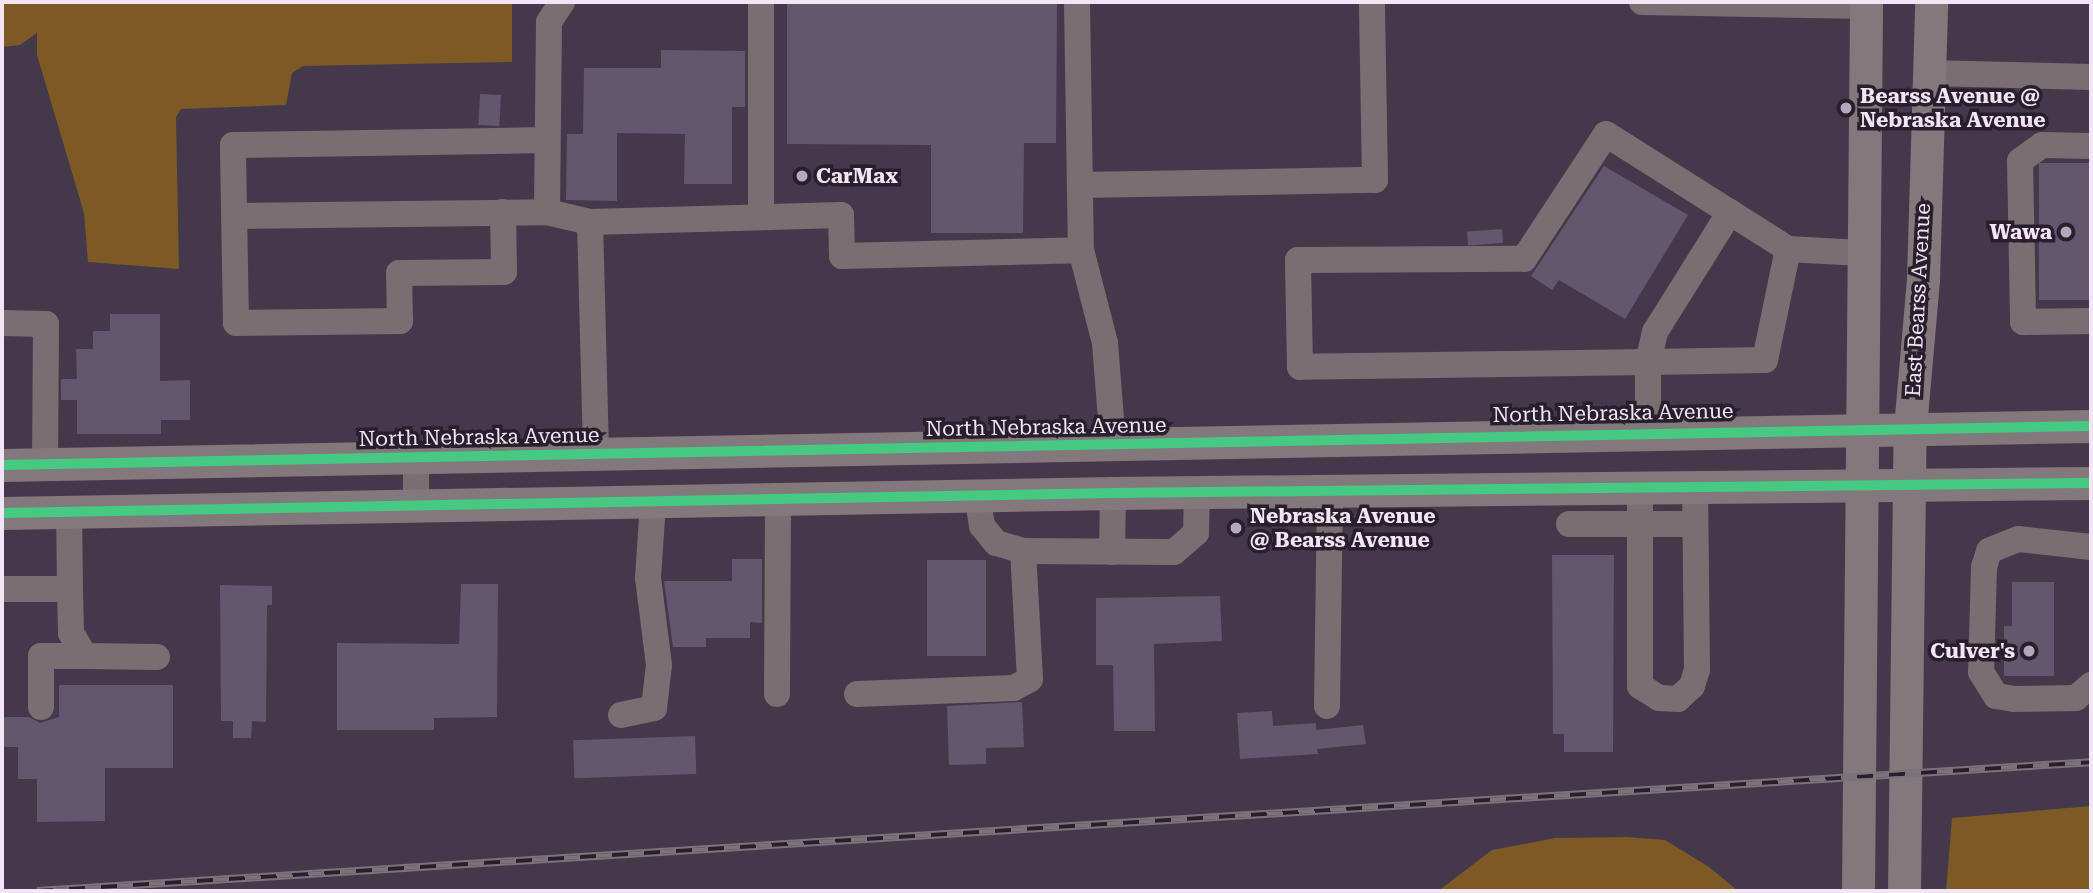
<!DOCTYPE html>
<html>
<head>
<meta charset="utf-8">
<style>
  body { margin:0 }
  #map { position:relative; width:2093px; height:893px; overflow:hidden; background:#44394a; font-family:"Roboto Serif",serif }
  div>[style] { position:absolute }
  .green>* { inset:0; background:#7c5925 }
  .building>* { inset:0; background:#61576f; transform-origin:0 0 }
  .minor>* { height:26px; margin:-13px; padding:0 13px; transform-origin:13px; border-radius:13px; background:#776f72 }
  .major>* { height:33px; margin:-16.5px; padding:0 16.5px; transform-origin:16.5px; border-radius:16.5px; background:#82797d }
  .rail>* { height:8px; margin-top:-4px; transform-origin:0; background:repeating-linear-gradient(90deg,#281f2c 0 16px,#7a737a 0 32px); box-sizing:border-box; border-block:2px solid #7a737a }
  .cycleway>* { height:10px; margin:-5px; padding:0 5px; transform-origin:5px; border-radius:5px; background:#46c982 }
  .dots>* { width:19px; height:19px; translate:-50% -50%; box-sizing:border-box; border:4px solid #281f2c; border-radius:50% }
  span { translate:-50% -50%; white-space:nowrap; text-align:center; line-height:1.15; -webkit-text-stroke:7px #281f2c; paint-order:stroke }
  .poi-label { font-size:21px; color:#f1e5f6; font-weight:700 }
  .left { translate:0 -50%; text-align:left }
  .right { translate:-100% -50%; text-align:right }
  .street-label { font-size:21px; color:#f1e5f6 }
  .frame { position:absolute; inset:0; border:4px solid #f1e5f6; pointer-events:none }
</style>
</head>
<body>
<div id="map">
  <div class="green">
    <div style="clip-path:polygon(2px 2px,512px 2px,512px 62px,303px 66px,292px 73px,286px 105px,181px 109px,176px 117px,179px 269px,88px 262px,84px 213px,37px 55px,37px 33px,20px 45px,2px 47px)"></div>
    <div style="clip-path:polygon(2091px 806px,2091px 891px,1946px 891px,1952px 818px)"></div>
    <div style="clip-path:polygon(1627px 837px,1665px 840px,1709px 867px,1738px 891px,1438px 891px,1492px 850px,1555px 838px)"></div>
  </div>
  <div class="building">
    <div style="clip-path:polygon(787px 2px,1057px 2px,1056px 143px,1024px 143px,1023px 233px,931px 233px,931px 145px,787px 144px)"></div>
    <div style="clip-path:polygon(661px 50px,745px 51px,745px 107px,732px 107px,732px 184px,684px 184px,685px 134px,617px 133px,617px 201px,566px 200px,567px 134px,583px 134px,584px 68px,661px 68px)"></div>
    <div style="left:480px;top:94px;width:21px;height:31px;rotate:3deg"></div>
    <div style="left:2091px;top:163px;width:137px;height:52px;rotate:90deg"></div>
    <div style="clip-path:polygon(1604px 166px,1688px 215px,1625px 319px,1559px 280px,1552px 290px,1531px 276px)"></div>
    <div style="left:1502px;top:229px;width:14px;height:35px;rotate:86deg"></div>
    <div style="clip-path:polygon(110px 314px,160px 314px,160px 381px,190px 380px,190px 420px,161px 420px,161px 434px,77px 434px,77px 400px,61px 400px,61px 379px,77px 379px,76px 349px,93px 349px,93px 331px,110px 331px)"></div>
    <div style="clip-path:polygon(1552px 555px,1614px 555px,1613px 752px,1564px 752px,1564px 734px,1553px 734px)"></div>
    <div style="clip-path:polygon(732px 559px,762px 559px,762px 623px,750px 622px,750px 638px,706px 638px,706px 647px,673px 647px,664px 581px,732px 581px)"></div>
    <div style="left:927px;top:560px;width:59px;height:96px"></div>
    <div style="clip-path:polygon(2012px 582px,2054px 582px,2054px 676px,2004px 676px,2004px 626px,2012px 626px)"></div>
    <div style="clip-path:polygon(461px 584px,498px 584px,497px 717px,434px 718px,434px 730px,337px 730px,337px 643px,459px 644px)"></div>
    <div style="clip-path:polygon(220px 585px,272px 586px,272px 605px,267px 605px,266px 722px,252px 721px,251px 738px,233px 738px,233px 721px,221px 721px)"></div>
    <div style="clip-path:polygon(1220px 596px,1222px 641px,1154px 644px,1155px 731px,1114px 731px,1113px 665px,1096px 665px,1096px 598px)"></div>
    <div style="clip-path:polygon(59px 685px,173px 685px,173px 768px,105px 768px,105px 821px,37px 822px,37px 779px,18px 779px,18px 747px,2px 747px,2px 717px,29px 717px,40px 723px,59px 717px)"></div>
    <div style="clip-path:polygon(1022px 702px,1024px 747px,986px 748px,986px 764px,949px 765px,947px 706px)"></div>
    <div style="clip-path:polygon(1272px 711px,1273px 726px,1316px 723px,1316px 730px,1363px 725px,1366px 744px,1317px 749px,1318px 754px,1240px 759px,1237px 713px)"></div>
    <div style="left:695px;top:736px;width:38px;height:122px;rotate:88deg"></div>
  </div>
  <div class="minor">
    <div style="left:1077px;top:2px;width:248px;rotate:89.1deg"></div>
    <div style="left:1081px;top:250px;width:96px;rotate:75.5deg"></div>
    <div style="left:1105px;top:343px;width:102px;rotate:85.5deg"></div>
    <div style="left:1642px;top:2px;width:224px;rotate:1deg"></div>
    <div style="left:1927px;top:73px;width:164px;rotate:1.4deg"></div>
    <div style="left:2091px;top:146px;width:49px;rotate:-178.8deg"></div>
    <div style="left:2042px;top:145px;width:27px;rotate:144deg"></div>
    <div style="left:2020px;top:161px;width:161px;rotate:88.9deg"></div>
    <div style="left:2023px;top:322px;width:68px;rotate:-0.8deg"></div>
    <div style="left:1080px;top:185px;width:295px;rotate:-1deg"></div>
    <div style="left:1375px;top:180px;width:178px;rotate:-91deg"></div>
    <div style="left:503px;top:212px;width:60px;rotate:89deg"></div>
    <div style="left:504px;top:272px;width:105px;rotate:179.5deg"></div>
    <div style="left:399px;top:273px;width:48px;rotate:88.8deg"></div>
    <div style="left:400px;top:321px;width:164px;rotate:179.3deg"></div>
    <div style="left:236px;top:323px;width:178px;rotate:-91deg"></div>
    <div style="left:233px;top:145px;width:314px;rotate:-0.9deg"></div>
    <div style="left:547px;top:212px;width:190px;rotate:-89.4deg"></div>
    <div style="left:549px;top:22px;width:24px;rotate:-57deg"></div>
    <div style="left:1730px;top:212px;width:142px;rotate:122deg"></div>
    <div style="left:1655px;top:332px;width:31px;rotate:103deg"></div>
    <div style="left:1648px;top:362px;width:117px;rotate:-1deg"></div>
    <div style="left:1765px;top:360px;width:113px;rotate:-78.3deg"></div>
    <div style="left:235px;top:216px;width:312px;rotate:-0.7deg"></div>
    <div style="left:547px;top:212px;width:44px;rotate:13.1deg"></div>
    <div style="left:590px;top:222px;width:251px;rotate:-1.6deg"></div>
    <div style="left:841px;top:215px;width:41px;rotate:88.6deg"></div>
    <div style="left:842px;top:256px;width:239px;rotate:-1.4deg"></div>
    <div style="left:761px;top:217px;width:215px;rotate:-90deg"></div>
    <div style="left:590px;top:222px;width:233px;rotate:88.5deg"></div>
    <div style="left:2px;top:323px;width:44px;rotate:1.3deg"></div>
    <div style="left:46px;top:324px;width:140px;rotate:90.4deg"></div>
    <div style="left:1648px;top:431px;width:69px;rotate:-90deg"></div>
    <div style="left:1648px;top:362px;width:348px;rotate:179.2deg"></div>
    <div style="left:1300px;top:367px;width:107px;rotate:-91.1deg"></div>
    <div style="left:1298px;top:260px;width:226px;rotate:-0.3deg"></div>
    <div style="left:1524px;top:259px;width:149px;rotate:-56.7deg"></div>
    <div style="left:1606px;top:134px;width:215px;rotate:32.3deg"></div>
    <div style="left:1788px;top:249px;width:73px;rotate:3.1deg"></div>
    <div style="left:1640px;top:488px;width:198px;rotate:90deg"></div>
    <div style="left:1640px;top:686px;width:22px;rotate:32deg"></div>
    <div style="left:1659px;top:698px;width:19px;rotate:3deg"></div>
    <div style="left:1678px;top:699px;width:19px;rotate:-43deg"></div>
    <div style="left:1692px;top:686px;width:17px;rotate:-73deg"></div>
    <div style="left:1697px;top:670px;width:183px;rotate:-90.6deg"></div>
    <div style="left:416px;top:507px;width:49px;rotate:-90deg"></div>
    <div style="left:1569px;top:524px;width:126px"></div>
    <div style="left:2091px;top:547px;width:73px;rotate:-173.7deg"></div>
    <div style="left:2018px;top:539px;width:31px;rotate:158deg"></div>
    <div style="left:1989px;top:551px;width:17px;rotate:107deg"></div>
    <div style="left:1984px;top:567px;width:105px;rotate:91.6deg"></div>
    <div style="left:1981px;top:672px;width:28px;rotate:58deg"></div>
    <div style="left:1996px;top:696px;width:18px;rotate:9deg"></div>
    <div style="left:2014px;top:699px;width:62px;rotate:-0.9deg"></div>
    <div style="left:2076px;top:698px;width:20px;rotate:-41deg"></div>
    <div style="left:1023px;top:551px;width:151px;rotate:0.4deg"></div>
    <div style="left:1174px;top:552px;width:29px;rotate:-41deg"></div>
    <div style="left:1196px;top:533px;width:41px;rotate:-88.6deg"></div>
    <div style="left:1112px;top:552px;width:59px;rotate:-89deg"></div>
    <div style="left:2px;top:589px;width:68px"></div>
    <div style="left:70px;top:589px;width:77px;rotate:-90.7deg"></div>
    <div style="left:70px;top:589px;width:44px;rotate:88.7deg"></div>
    <div style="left:71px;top:633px;width:27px;rotate:59deg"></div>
    <div style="left:85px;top:656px;width:72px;rotate:0.8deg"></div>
    <div style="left:777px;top:694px;width:194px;rotate:-89.7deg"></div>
    <div style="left:857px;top:694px;width:157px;rotate:-2.2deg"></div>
    <div style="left:1014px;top:688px;width:18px;rotate:-29deg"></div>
    <div style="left:1030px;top:679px;width:128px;rotate:-93.1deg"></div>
    <div style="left:1023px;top:551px;width:28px;rotate:-163deg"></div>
    <div style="left:996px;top:543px;width:22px;rotate:-129deg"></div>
    <div style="left:982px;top:526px;width:30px;rotate:-99deg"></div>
    <div style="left:1327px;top:706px;width:215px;rotate:-89.2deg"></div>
    <div style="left:41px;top:707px;width:51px;rotate:-90deg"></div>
    <div style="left:41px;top:656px;width:44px"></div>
    <div style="left:621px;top:715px;width:34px;rotate:-12deg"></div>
    <div style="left:654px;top:708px;width:43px;rotate:-83.4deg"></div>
    <div style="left:659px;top:665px;width:88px;rotate:-97.2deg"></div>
    <div style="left:648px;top:578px;width:76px;rotate:-86.2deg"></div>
  </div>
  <div class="major">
    <div style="left:2px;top:465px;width:2089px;rotate:-1.07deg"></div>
    <div style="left:2px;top:513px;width:1111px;rotate:-1.03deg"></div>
    <div style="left:1113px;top:493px;width:978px;rotate:-0.59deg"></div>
    <div style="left:1858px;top:891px;width:889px;rotate:-89.48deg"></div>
    <div style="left:1904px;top:891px;width:463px;rotate:-89.3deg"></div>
    <div style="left:1910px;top:428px;width:150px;rotate:-85deg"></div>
    <div style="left:1923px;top:279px;width:277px;rotate:-88.3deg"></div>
  </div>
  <div class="rail">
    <div style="left:37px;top:891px;width:2058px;rotate:-3.59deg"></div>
  </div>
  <div class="cycleway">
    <div style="left:2px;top:465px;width:2089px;rotate:-1.07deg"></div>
    <div style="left:2px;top:513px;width:1111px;rotate:-1.03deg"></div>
    <div style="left:1113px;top:493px;width:978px;rotate:-0.59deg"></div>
  </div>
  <div class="dots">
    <div style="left:1846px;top:108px;background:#b4a9ba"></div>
    <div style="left:802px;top:176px;background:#b4a9ba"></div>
    <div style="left:2066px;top:232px;background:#b4a9ba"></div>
    <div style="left:1236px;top:528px;background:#b4a9ba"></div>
    <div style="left:2029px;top:651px;background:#b4a9ba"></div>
  </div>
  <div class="poi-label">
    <span class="left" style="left:1860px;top:108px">Bearss Avenue @<br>Nebraska Avenue</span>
    <span class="left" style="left:816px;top:176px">CarMax</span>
    <span class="right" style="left:2052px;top:232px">Wawa</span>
    <span class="left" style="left:1250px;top:528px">Nebraska Avenue<br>@ Bearss Avenue</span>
    <span class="right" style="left:2015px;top:651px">Culver's</span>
  </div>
  <div class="street-label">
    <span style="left:1918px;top:300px;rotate:-87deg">East Bearss Avenue</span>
    <span style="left:1613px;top:413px;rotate:-1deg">North Nebraska Avenue</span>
    <span style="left:1046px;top:427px;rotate:-1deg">North Nebraska Avenue</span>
    <span style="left:479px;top:437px;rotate:-1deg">North Nebraska Avenue</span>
  </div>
  <div class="frame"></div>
</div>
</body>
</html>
